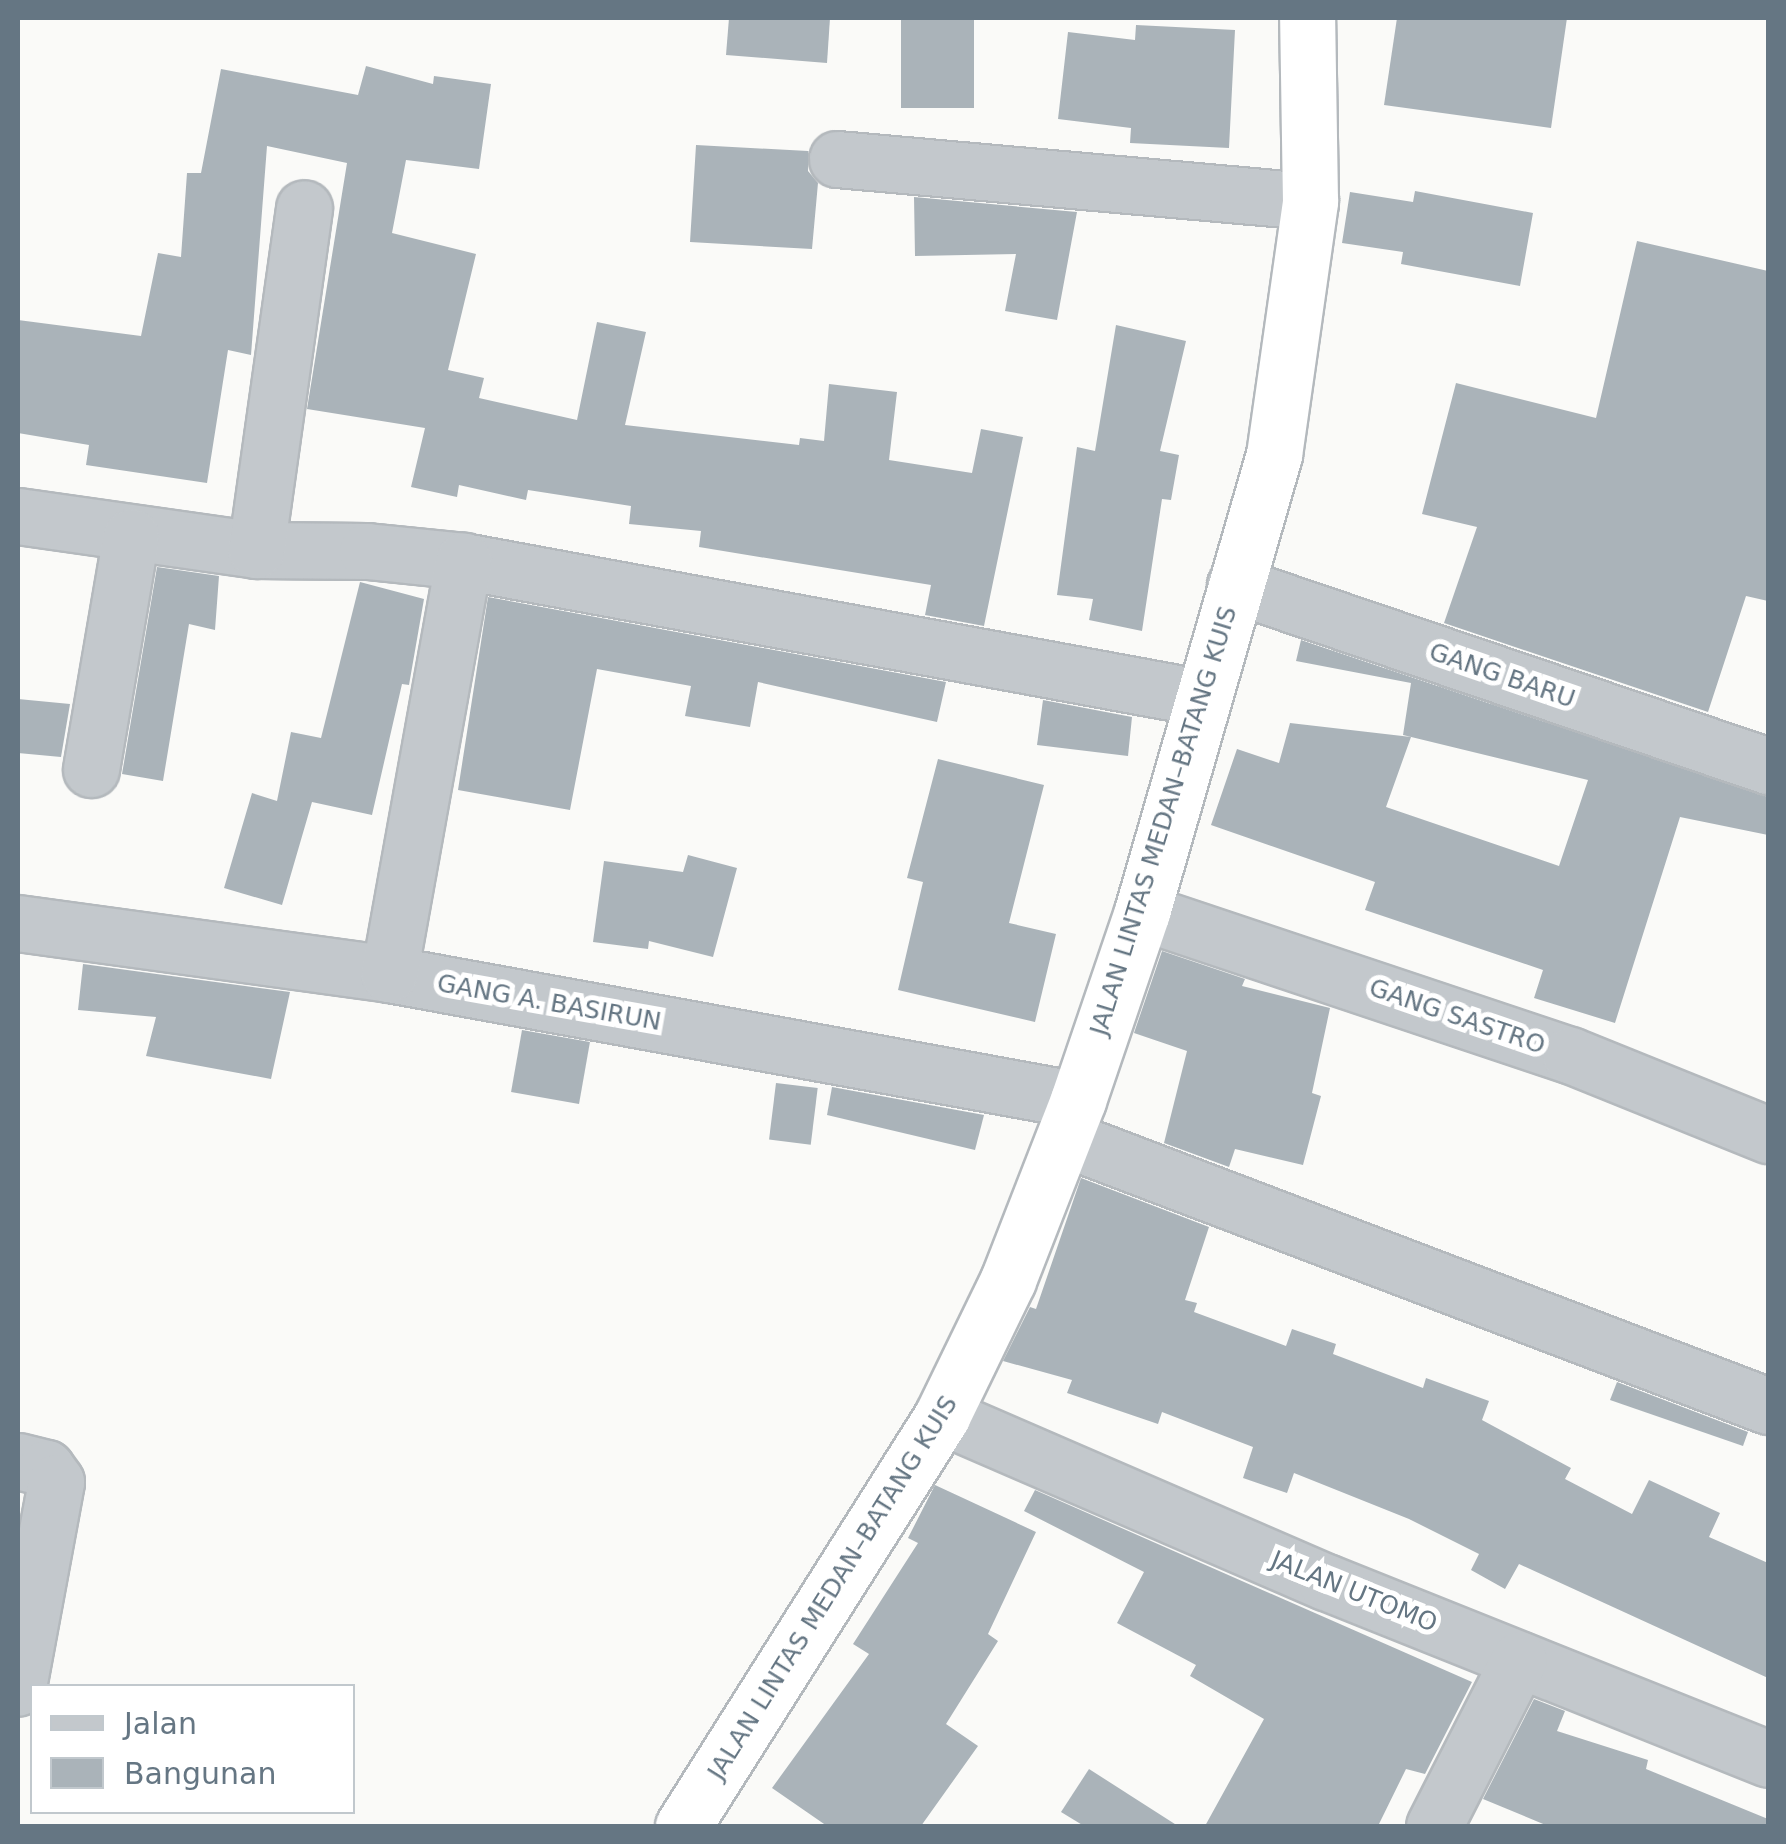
<!DOCTYPE html>
<html>
<head>
<meta charset="utf-8">
<style>
  body { margin:0 }
  #map { position:relative; width:1786px; height:1844px; overflow:hidden; background:#fafaf8; font-family:"DejaVu Sans",sans-serif }
  div>[style] { position:absolute }
  .building>* { inset:0; background:#aab3b9; transform-origin:0 0 }
  .roads { filter:drop-shadow(2px 0 #b4b9bd) drop-shadow(-2px 0 #b4b9bd) drop-shadow(0 2px #b4b9bd) drop-shadow(0 -2px #b4b9bd) }
  .minor>* { height:55px; margin:-27.5px; padding:0 27.5px; transform-origin:27.5px; border-radius:27.5px; background:#c3c8cc }
  .highway>* { height:55px; margin:-27.5px; padding:0 27.5px; transform-origin:27.5px; border-radius:27.5px; background:#fff }
  span { translate:-50% -50%; white-space:nowrap; text-align:center; line-height:1.15; -webkit-text-stroke:10px #fff; paint-order:stroke }
  .street-label { font-size:25px; color:#657683 }
  .frame { position:absolute; inset:0; border:20px solid #657683; pointer-events:none }
  .legend { position:absolute; left:30px; top:1684px; width:325px; height:130px; box-sizing:border-box; background:#fff; border:2px solid #c1c8cd; margin:0; padding:12px 18px; list-style:none; font-size:30px; color:#657683 }
  .legend li { display:flex; align-items:center; gap:20px; height:50px }
  .legend b { width:50px; border:2px solid #c1c8cd }
</style>
</head>
<body>
<div id="map">
  <div class="building">
    <div style="clip-path:polygon(729px 18px,830px 18px,827px 63px,726px 55px)"></div>
    <div style="left:901px;top:18px;width:73px;height:90px"></div>
    <div style="clip-path:polygon(1397px 18px,1567px 18px,1551px 128px,1384px 105px)"></div>
    <div style="clip-path:polygon(1136px 25px,1235px 30px,1229px 148px,1130px 143px,1131px 128px,1058px 119px,1068px 32px,1135px 40px)"></div>
    <div style="clip-path:polygon(366px 66px,433px 84px,434px 76px,491px 84px,479px 169px,406px 160px,392px 233px,476px 254px,448px 370px,484px 378px,479px 398px,577px 420px,597px 322px,646px 332px,625px 425px,799px 445px,800px 438px,824px 441px,829px 384px,897px 392px,889px 460px,972px 473px,981px 429px,1023px 437px,984px 626px,925px 615px,931px 585px,699px 547px,701px 531px,629px 524px,631px 506px,528px 490px,526px 500px,459px 485px,457px 497px,411px 487px,425px 428px,307px 409px,347px 163px,267px 146px,251px 355px,228px 350px,207px 483px,86px 465px,89px 445px,18px 433px,18px 320px,141px 336px,158px 253px,181px 257px,187px 173px,201px 173px,221px 69px,358px 95px)"></div>
    <div style="clip-path:polygon(696px 145px,808px 151px,808px 171px,818px 183px,812px 249px,690px 242px)"></div>
    <div style="clip-path:polygon(1415px 191px,1533px 213px,1520px 286px,1401px 264px,1403px 252px,1342px 243px,1350px 192px,1413px 202px)"></div>
    <div style="clip-path:polygon(914px 197px,1077px 212px,1057px 320px,1005px 311px,1016px 254px,915px 256px)"></div>
    <div style="clip-path:polygon(1637px 241px,1768px 271px,1768px 601px,1746px 596px,1708px 712px,1444px 623px,1477px 527px,1422px 514px,1456px 383px,1596px 418px)"></div>
    <div style="clip-path:polygon(1116px 325px,1186px 341px,1160px 451px,1179px 455px,1171px 500px,1162px 499px,1142px 631px,1089px 620px,1093px 599px,1057px 595px,1077px 447px,1095px 451px)"></div>
    <div style="clip-path:polygon(157px 567px,219px 576px,215px 630px,189px 624px,163px 781px,122px 774px)"></div>
    <div style="clip-path:polygon(360px 582px,424px 599px,409px 685px,402px 684px,372px 815px,312px 802px,282px 905px,224px 888px,252px 793px,277px 801px,291px 732px,321px 738px)"></div>
    <div style="clip-path:polygon(488px 597px,946px 682px,937px 722px,758px 682px,750px 727px,685px 716px,691px 686px,597px 669px,570px 810px,458px 790px)"></div>
    <div style="clip-path:polygon(1301px 640px,1768px 797px,1768px 835px,1680px 817px,1615px 1023px,1534px 998px,1543px 970px,1365px 910px,1375px 882px,1211px 825px,1237px 749px,1279px 763px,1290px 723px,1411px 737px,1386px 807px,1559px 866px,1588px 780px,1403px 735px,1411px 683px,1296px 661px)"></div>
    <div style="clip-path:polygon(18px 699px,70px 704px,61px 757px,18px 753px)"></div>
    <div style="clip-path:polygon(1043px 700px,1132px 717px,1128px 756px,1037px 745px)"></div>
    <div style="clip-path:polygon(938px 759px,1044px 785px,1009px 923px,1056px 934px,1035px 1022px,898px 990px,923px 882px,907px 878px)"></div>
    <div style="clip-path:polygon(688px 855px,737px 868px,713px 957px,649px 941px,648px 949px,593px 942px,604px 861px,683px 872px)"></div>
    <div style="clip-path:polygon(1162px 951px,1245px 979px,1242px 986px,1330px 1008px,1312px 1093px,1321px 1096px,1303px 1165px,1235px 1149px,1229px 1167px,1164px 1143px,1187px 1051px,1134px 1033px)"></div>
    <div style="clip-path:polygon(83px 964px,290px 992px,271px 1079px,146px 1056px,156px 1017px,78px 1010px)"></div>
    <div style="left:522px;top:1030px;width:69px;height:63px;rotate:10deg"></div>
    <div style="left:776px;top:1083px;width:42px;height:57px;rotate:7deg"></div>
    <div style="clip-path:polygon(832px 1087px,984px 1115px,975px 1150px,827px 1115px)"></div>
    <div style="clip-path:polygon(1081px 1178px,1209px 1227px,1185px 1300px,1197px 1303px,1194px 1312px,1286px 1346px,1292px 1329px,1336px 1344px,1333px 1354px,1423px 1388px,1426px 1378px,1489px 1401px,1482px 1420px,1571px 1468px,1565px 1479px,1632px 1514px,1649px 1480px,1720px 1513px,1709px 1537px,1768px 1563px,1768px 1678px,1519px 1564px,1505px 1589px,1471px 1570px,1479px 1554px,1409px 1519px,1294px 1473px,1287px 1493px,1243px 1478px,1253px 1447px,1162px 1412px,1158px 1424px,1067px 1393px,1072px 1380px,1003px 1361px,1030px 1307px,1036px 1309px)"></div>
    <div style="clip-path:polygon(1617px 1382px,1748px 1432px,1743px 1446px,1610px 1400px)"></div>
    <div style="clip-path:polygon(935px 1485px,1036px 1532px,988px 1634px,998px 1641px,946px 1724px,978px 1746px,921px 1826px,827px 1826px,772px 1788px,869px 1654px,853px 1644px,918px 1543px,908px 1538px)"></div>
    <div style="clip-path:polygon(1035px 1490px,1472px 1682px,1425px 1774px,1406px 1769px,1378px 1826px,1205px 1826px,1264px 1719px,1190px 1676px,1196px 1665px,1117px 1623px,1144px 1572px,1024px 1511px)"></div>
    <div style="clip-path:polygon(1534px 1699px,1565px 1711px,1557px 1731px,1648px 1760px,1646px 1769px,1768px 1819px,1768px 1826px,1548px 1826px,1483px 1799px)"></div>
    <div style="clip-path:polygon(1089px 1769px,1178px 1826px,1084px 1826px,1061px 1812px)"></div>
  </div>
  <div class="roads">
    <div class="minor">
      <div style="left:837px;top:159px;width:475px;rotate:5.1deg"></div>
      <div style="left:18px;top:516px;width:240px;rotate:8.1deg"></div>
      <div style="left:256px;top:550px;width:111px;rotate:0.5deg"></div>
      <div style="left:367px;top:551px;width:97px;rotate:5.9deg"></div>
      <div style="left:463px;top:561px;width:747px;rotate:10.48deg"></div>
      <div style="left:256px;top:550px;width:345px;rotate:-82deg"></div>
      <div style="left:1235px;top:585px;width:563px;rotate:18.76deg"></div>
      <div style="left:91px;top:769px;width:236px;rotate:-80.3deg"></div>
      <div style="left:1142px;top:912px;width:451px;rotate:18.5deg"></div>
      <div style="left:1570px;top:1055px;width:214px;rotate:22deg"></div>
      <div style="left:18px;top:923px;width:374px;rotate:7.8deg"></div>
      <div style="left:389px;top:974px;width:700px;rotate:10.36deg"></div>
      <div style="left:389px;top:974px;width:420px;rotate:-79.8deg"></div>
      <div style="left:1064px;top:1138px;width:753px;rotate:20.84deg"></div>
      <div style="left:942px;top:1416px;width:418px;rotate:23.4deg"></div>
      <div style="left:1326px;top:1582px;width:476px;rotate:21.8deg"></div>
      <div style="left:18px;top:1461px;width:29px;rotate:14deg"></div>
      <div style="left:46px;top:1468px;width:17px;rotate:54deg"></div>
      <div style="left:56px;top:1482px;width:209px;rotate:100.5deg"></div>
      <div style="left:1434px;top:1826px;width:187px;rotate:-63deg"></div>
    </div>
    <div class="highway">
      <div style="left:683px;top:1826px;width:485px;rotate:-57.7deg"></div>
      <div style="left:942px;top:1416px;width:151px;rotate:-64.1deg"></div>
      <div style="left:1008px;top:1280px;width:193px;rotate:-68.7deg"></div>
      <div style="left:1078px;top:1100px;width:199px;rotate:-71.2deg"></div>
      <div style="left:1142px;top:912px;width:476px;rotate:-73.9deg"></div>
      <div style="left:1274px;top:455px;width:257px;rotate:-81.9deg"></div>
      <div style="left:1310px;top:201px;width:183px;rotate:-90.9deg"></div>
    </div>
  </div>
  <div class="street-label">
    <span style="left:1502px;top:676px;rotate:19deg">GANG BARU</span>
    <span style="left:1164px;top:821px;rotate:-73deg">JALAN LINTAS MEDAN–BATANG KUIS</span>
    <span style="left:549px;top:1003px;rotate:10deg">GANG A. BASIRUN</span>
    <span style="left:1457px;top:1017px;rotate:19deg">GANG SASTRO</span>
    <span style="left:833px;top:1588px;rotate:-58deg">JALAN LINTAS MEDAN–BATANG KUIS</span>
    <span style="left:1354px;top:1592px;rotate:22deg">JALAN UTOMO</span>
  </div>
  <div class="frame"></div>
  <ul class="legend">
  <li><b style="height:12px;background:#c3c8cc"></b>Jalan</li>
  <li><b style="height:28px;background:#aab3b9"></b>Bangunan</li>
  </ul>
</div>
</body>
</html>
